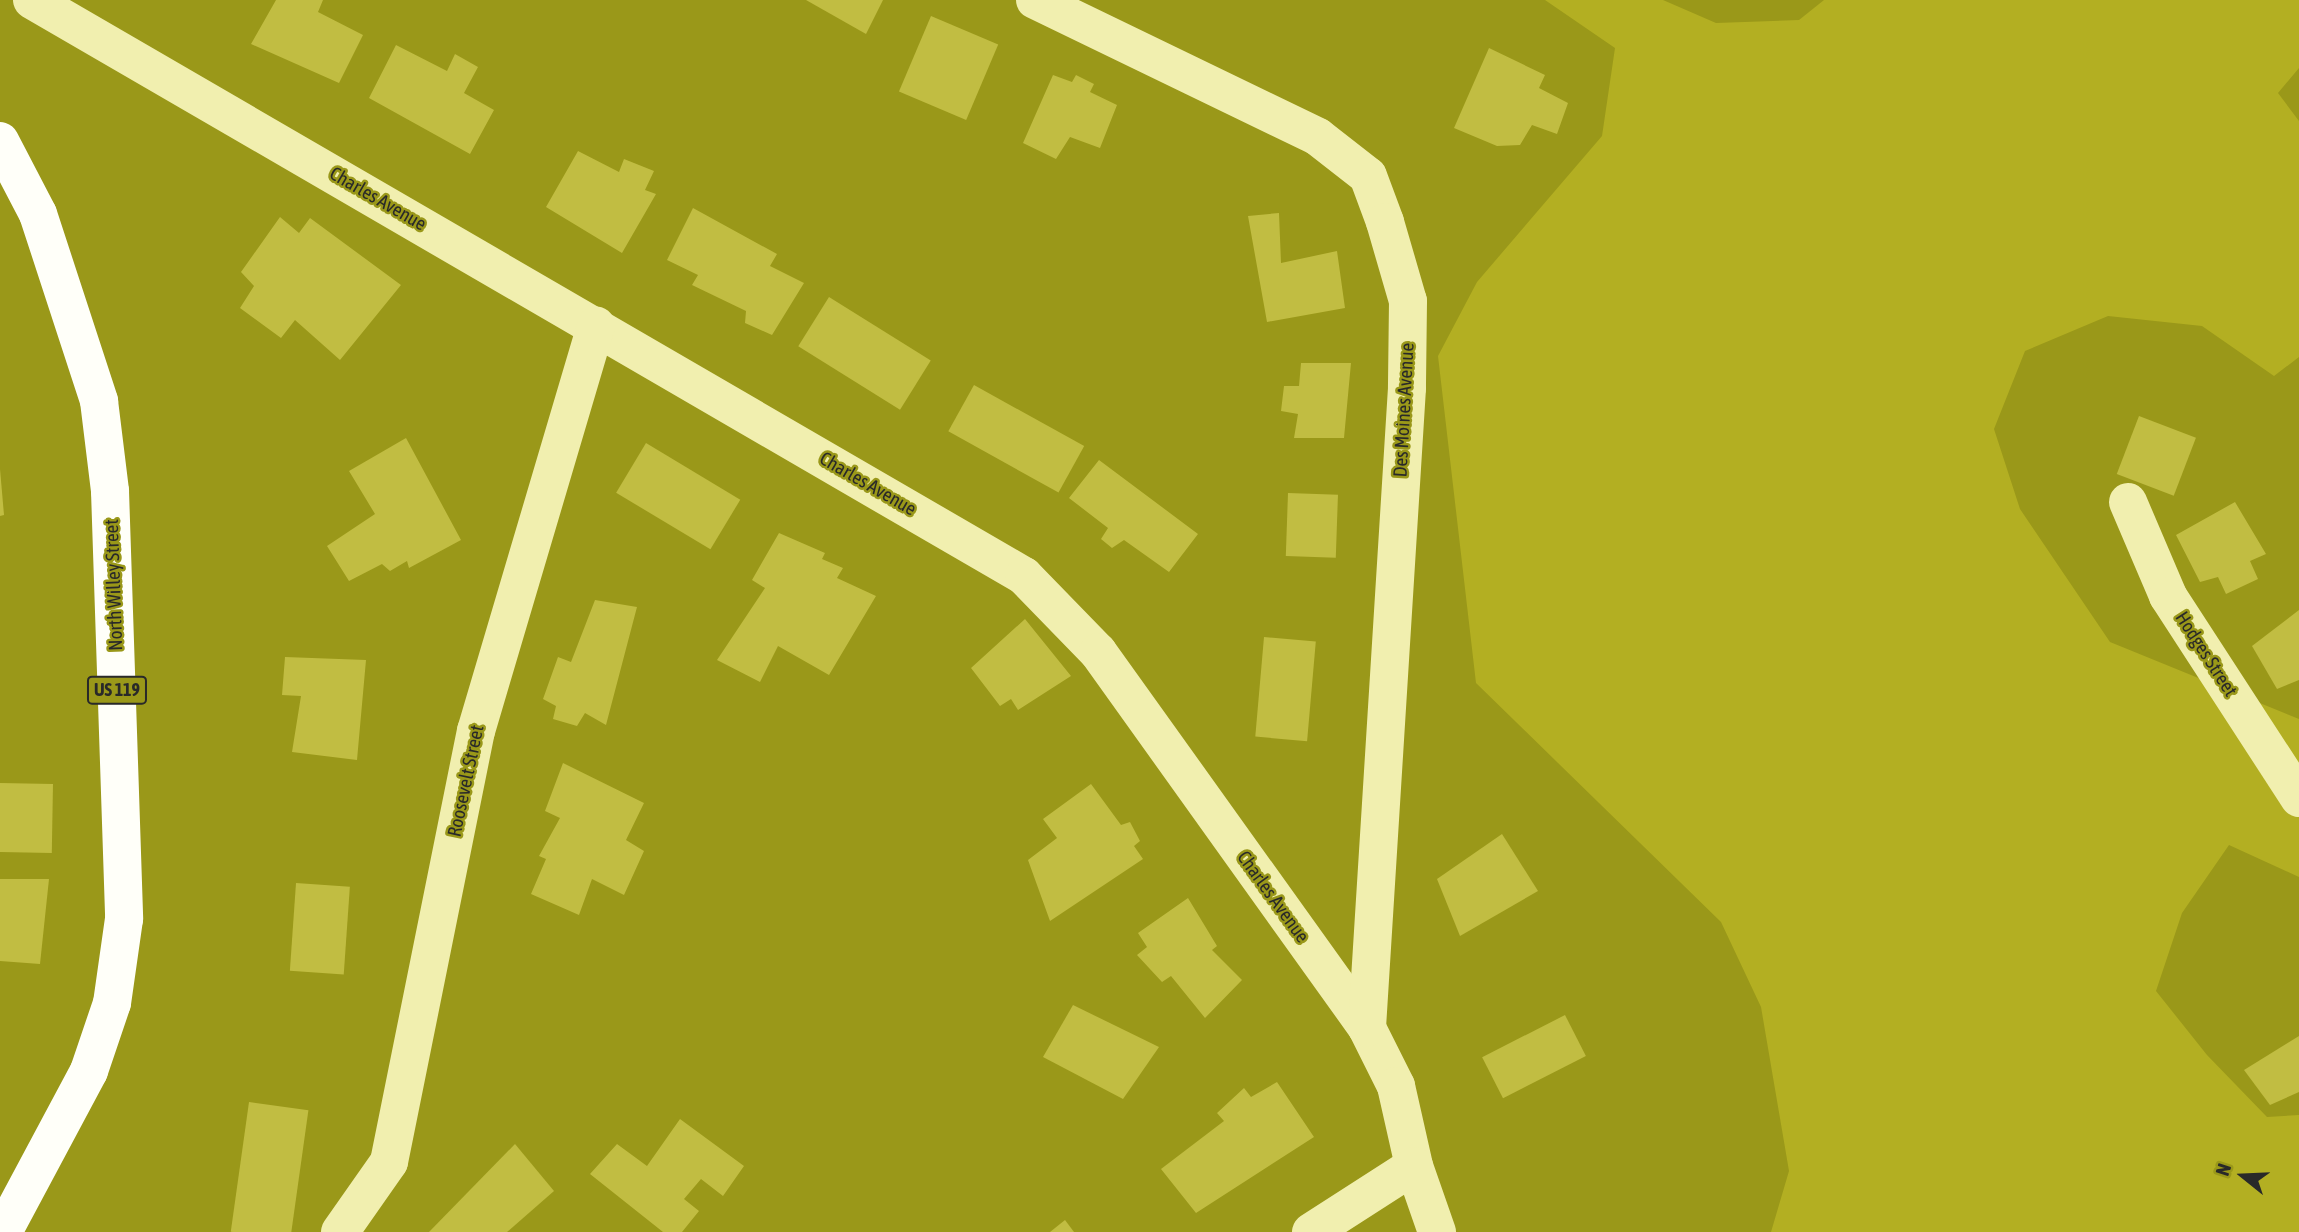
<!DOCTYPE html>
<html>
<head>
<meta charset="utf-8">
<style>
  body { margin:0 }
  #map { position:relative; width:2299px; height:1232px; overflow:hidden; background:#9a9819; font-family:"Asap Condensed",sans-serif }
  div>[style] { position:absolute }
  .green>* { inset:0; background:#b3af22 }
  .building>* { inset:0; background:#c1bd42; transform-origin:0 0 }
  .minor>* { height:38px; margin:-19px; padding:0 19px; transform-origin:19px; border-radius:19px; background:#f1efaf }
  .primary>* { height:38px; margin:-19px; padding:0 19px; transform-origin:19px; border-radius:19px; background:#fffff9 }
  span { translate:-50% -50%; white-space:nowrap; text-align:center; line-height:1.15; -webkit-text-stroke:5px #9a9819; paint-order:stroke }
  .shield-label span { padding:2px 5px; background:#9a9819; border:2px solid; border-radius:5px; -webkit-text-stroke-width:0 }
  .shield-label { font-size:18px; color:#292929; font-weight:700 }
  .street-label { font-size:19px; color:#292929 }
  .north { position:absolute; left:2208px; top:1141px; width:70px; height:70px; -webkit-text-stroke:5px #9a9819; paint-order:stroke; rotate:288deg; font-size:19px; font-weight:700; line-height:28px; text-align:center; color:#292929 }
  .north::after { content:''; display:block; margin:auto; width:24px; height:32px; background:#292929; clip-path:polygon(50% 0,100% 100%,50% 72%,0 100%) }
</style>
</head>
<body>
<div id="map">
  <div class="green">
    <div style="clip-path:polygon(1545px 0,1663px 0,1716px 23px,1799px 20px,1824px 0,2299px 0,2299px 68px,2278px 93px,2299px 121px,2299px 357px,2274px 376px,2202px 326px,2108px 316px,2025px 351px,1994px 429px,2020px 509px,2110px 642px,2299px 719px,2299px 877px,2229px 845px,2182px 913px,2156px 991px,2207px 1055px,2267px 1117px,2299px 1115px,2299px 1232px,1771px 1232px,1789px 1171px,1761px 1007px,1721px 922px,1476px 683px,1438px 356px,1477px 282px,1602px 136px,1615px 48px)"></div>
  </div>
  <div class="building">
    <div style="clip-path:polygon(276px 0,323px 0,318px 12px,363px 35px,339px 83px,251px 44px)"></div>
    <div style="clip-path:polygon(806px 0,883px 0,866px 34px)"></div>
    <div style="left:931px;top:16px;width:73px;height:82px;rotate:23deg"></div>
    <div style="clip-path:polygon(396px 45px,447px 71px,455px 54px,478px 67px,464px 93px,494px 110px,470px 154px,369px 98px)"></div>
    <div style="clip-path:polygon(1489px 48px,1545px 75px,1539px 88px,1568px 103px,1557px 134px,1532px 125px,1520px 145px,1497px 146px,1454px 128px)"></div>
    <div style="clip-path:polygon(1053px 75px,1072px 82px,1076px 75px,1094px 84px,1090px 92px,1117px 105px,1100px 148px,1070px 137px,1056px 159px,1023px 143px)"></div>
    <div style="clip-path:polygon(578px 151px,619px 172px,624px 159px,654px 171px,645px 190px,656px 194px,622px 253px,546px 207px)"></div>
    <div style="clip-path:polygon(693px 208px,777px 254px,770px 266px,804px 283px,772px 335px,745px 323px,746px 311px,692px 285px,698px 275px,667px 260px)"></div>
    <div style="clip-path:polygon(1279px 213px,1281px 263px,1337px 251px,1345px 308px,1267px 322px,1248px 216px)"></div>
    <div style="clip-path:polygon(280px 217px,299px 233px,310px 218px,401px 285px,340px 360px,295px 320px,281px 338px,240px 308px,254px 286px,241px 272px)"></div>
    <div style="left:829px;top:297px;width:120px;height:58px;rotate:32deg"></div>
    <div style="clip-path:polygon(1301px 363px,1351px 363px,1344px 438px,1294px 438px,1298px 414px,1281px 411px,1284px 386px,1299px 386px)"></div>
    <div style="left:974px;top:385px;width:126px;height:53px;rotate:29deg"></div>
    <div style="left:2139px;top:416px;width:61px;height:62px;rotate:21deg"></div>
    <div style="clip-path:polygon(406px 438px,461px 540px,409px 568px,407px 561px,390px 571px,382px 564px,349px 581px,327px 546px,375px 514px,349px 471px)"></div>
    <div style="left:646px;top:443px;width:110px;height:58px;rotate:31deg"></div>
    <div style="clip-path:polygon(1099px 460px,1198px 534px,1169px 572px,1124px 540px,1112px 548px,1101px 539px,1108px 528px,1069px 498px)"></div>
    <div style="clip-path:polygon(0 469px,4px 515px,0 516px)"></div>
    <div style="left:1288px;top:493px;width:50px;height:63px;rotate:2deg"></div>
    <div style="clip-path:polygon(2235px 502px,2266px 554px,2250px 561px,2258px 579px,2226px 594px,2218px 577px,2200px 582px,2176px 535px)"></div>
    <div style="clip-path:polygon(779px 533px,825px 553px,822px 559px,843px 568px,837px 578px,876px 596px,829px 675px,778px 646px,760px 682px,717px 660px,765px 588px,752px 580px)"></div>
    <div style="clip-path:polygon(595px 600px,637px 607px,606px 725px,585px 713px,577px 726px,553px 719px,556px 706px,543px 699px,558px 657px,571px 662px)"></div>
    <div style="clip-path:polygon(2299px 610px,2299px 680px,2277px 689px,2252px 646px)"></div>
    <div style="clip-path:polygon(1025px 619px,1071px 676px,1018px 710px,1011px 699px,1000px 706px,971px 668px)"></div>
    <div style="left:1264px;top:637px;width:52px;height:100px;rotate:5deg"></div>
    <div style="clip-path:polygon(285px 657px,366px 660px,357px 760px,292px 752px,301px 696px,282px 695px)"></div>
    <div style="clip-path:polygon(563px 763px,644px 803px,626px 840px,644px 851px,624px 895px,592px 879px,579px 915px,531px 894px,546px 859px,539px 856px,560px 818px,545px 811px)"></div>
    <div style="left:0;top:783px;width:53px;height:69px;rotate:1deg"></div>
    <div style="clip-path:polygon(1091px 784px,1121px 825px,1130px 822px,1140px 841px,1134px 846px,1143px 859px,1050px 921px,1028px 860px,1057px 838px,1043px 819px)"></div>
    <div style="clip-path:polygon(1502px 834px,1538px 891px,1460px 936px,1437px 879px)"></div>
    <div style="clip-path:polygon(0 879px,49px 879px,40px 964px,0 961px)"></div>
    <div style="left:296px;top:883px;width:54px;height:88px;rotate:4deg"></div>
    <div style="clip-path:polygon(1188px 898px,1217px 946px,1212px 950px,1242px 980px,1205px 1018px,1171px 976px,1162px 982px,1137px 955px,1147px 947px,1138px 933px)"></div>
    <div style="clip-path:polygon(1073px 1005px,1159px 1047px,1123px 1099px,1043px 1057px)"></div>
    <div style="left:1565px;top:1015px;width:46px;height:93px;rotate:63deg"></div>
    <div style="clip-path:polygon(2299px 1036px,2299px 1092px,2270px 1105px,2244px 1070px)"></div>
    <div style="clip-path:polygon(1277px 1082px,1314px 1137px,1196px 1213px,1161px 1169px,1224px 1121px,1217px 1113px,1244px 1088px,1251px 1097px)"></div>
    <div style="left:249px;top:1102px;width:60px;height:131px;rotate:8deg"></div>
    <div style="clip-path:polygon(680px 1119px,744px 1166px,723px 1196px,701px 1179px,684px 1199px,699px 1211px,682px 1232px,663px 1232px,590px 1174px,617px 1144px,647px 1166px)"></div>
    <div style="clip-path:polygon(515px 1144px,554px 1191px,507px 1232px,429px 1232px)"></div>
    <div style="clip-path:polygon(1065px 1220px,1074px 1232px,1050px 1232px)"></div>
  </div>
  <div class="minor">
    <div style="left:32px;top:0;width:1147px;rotate:30.14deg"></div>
    <div style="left:1024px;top:576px;width:106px;rotate:45.8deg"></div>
    <div style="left:1098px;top:652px;width:462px;rotate:54.4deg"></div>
    <div style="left:1367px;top:1028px;width:65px;rotate:63.4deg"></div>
    <div style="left:1396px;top:1086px;width:82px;rotate:77.3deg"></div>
    <div style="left:1414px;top:1166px;width:70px;rotate:70.8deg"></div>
    <div style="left:1035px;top:0;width:314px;rotate:25.8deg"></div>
    <div style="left:1318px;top:137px;width:63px;rotate:38deg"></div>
    <div style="left:1368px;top:176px;width:49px;rotate:69.7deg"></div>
    <div style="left:1385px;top:222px;width:82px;rotate:73.8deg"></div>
    <div style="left:1408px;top:301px;width:87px;rotate:90.7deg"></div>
    <div style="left:1407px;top:388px;width:641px;rotate:93.58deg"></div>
    <div style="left:2128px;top:502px;width:102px;rotate:66.9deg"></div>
    <div style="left:2168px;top:596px;width:241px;rotate:57deg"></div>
    <div style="left:340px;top:1232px;width:85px;rotate:-55deg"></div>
    <div style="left:389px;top:1162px;width:440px;rotate:-78.6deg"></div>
    <div style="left:476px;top:731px;width:423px;rotate:-73.5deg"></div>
    <div style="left:1311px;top:1232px;width:122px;rotate:-32.7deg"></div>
  </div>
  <div class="primary">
    <div style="left:0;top:141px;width:82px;rotate:62.5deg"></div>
    <div style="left:38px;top:214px;width:197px;rotate:71.9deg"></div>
    <div style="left:99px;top:401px;width:91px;rotate:83deg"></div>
    <div style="left:110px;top:491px;width:428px;rotate:88.1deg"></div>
    <div style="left:124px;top:919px;width:85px;rotate:98.1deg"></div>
    <div style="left:112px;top:1003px;width:72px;rotate:108.7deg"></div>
    <div style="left:89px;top:1071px;width:183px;rotate:118.1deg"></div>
  </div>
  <div class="shield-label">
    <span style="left:117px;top:690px">US 119</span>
  </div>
  <div class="street-label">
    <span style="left:378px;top:199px;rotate:30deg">Charles Avenue</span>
    <span style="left:1404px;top:410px;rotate:-87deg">Des Moines Avenue</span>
    <span style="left:868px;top:484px;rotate:30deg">Charles Avenue</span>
    <span style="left:114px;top:585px;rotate:-92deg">North Willey Street</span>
    <span style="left:2206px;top:654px;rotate:57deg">Hodges Street</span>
    <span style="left:466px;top:781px;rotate:-78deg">Roosevelt Street</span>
    <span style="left:1273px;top:897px;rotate:54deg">Charles Avenue</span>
  </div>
  <div class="north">N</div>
</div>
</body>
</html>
